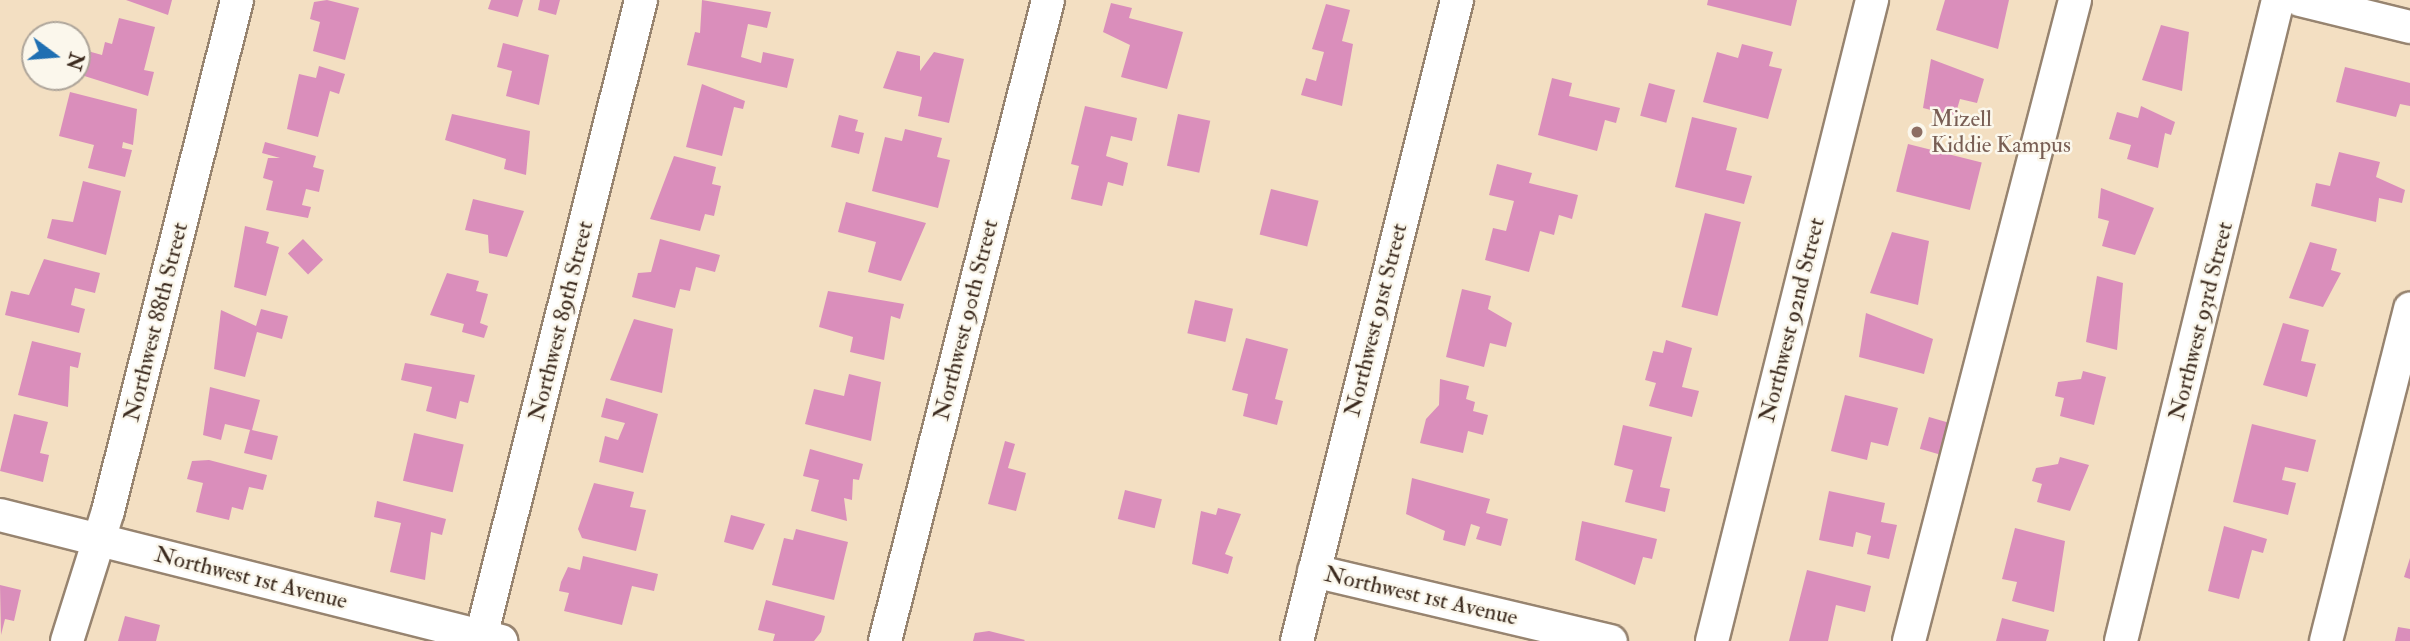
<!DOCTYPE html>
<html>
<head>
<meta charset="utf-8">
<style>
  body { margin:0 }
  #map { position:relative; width:2410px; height:641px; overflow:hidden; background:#f3dfc2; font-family:"IM FELL Double Pica",serif }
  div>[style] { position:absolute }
  .building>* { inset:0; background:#da8ebb; transform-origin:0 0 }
  .roads { filter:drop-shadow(2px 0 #978470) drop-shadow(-2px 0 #978470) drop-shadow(0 2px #978470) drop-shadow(0 -2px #978470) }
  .minor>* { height:32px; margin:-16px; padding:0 16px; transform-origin:16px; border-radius:16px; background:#fff }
  .dots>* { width:19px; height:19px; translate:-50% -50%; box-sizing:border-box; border:4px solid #fbf7ec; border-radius:50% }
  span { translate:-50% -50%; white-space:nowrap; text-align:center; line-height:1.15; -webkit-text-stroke:5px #fbf7ec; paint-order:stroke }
  .education-label { font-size:23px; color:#785e54 }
  .left { translate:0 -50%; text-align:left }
  .street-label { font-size:23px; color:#3b2a1e }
  .north { position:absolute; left:21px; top:21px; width:70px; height:70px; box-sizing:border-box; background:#fbf7ec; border:2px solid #aea59a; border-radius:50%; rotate:106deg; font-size:19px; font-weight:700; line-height:28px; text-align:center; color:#3b2a1e }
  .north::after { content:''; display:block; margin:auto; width:24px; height:32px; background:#1f6fb2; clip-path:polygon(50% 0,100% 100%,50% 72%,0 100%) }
</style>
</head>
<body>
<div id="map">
  <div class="building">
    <div style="clip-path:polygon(126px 0,172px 0,168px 15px)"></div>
    <div style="clip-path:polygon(327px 0,359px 8px,345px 60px,313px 51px,320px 22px,310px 19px,314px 2px)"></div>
    <div style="clip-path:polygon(491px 0,523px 0,518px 17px,488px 9px)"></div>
    <div style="clip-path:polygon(540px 0,560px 0,556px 15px,538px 10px)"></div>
    <div style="clip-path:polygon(702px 0,771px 12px,767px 28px,748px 24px,741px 57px,761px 63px,763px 52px,794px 59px,787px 88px,687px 65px,695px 32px,700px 33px)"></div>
    <div style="clip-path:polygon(1708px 0,1797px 0,1791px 26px,1707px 5px)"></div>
    <div style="clip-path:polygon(1945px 0,2009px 0,1998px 49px,1936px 30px)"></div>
    <div style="clip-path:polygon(1111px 3px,1132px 8px,1129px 18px,1183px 32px,1167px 89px,1121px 77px,1130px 45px,1103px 32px)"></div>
    <div style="clip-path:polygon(1326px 4px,1350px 10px,1342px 41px,1353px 44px,1342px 106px,1301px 95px,1306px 78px,1316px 81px,1324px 52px,1312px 49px)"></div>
    <div style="clip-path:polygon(119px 18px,155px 27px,144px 70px,154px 72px,148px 96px,78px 74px,84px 50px,102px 55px,105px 42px,112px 44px)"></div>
    <div style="clip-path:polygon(2161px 25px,2189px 32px,2182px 91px,2142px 80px)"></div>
    <div style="clip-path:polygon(503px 43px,549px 55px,539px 105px,506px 96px,512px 71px,497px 67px)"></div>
    <div style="clip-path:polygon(1742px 44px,1773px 52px,1769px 66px,1782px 69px,1768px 119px,1703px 102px,1717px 52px,1738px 58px)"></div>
    <div style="clip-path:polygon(897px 51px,920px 56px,920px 71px,934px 52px,964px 59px,949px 123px,918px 116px,922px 97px,883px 88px)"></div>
    <div style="clip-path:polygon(1931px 59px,1984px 79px,1977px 103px,1960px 99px,1955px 116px,1923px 108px)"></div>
    <div style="clip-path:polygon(319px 66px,345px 74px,339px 94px,330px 91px,318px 137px,287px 129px,299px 74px,316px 78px)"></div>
    <div style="clip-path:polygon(2345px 67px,2410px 83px,2410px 106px,2400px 104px,2396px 117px,2336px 102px)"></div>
    <div style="clip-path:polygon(1552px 78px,1572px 83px,1569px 96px,1620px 108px,1616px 123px,1605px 120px,1597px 151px,1538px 135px)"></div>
    <div style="left:1649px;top:83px;width:27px;height:34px;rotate:15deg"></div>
    <div style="clip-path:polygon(702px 84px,745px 101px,743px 109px,734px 107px,722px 156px,686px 147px)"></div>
    <div style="clip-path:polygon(70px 92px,137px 109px,133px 145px,123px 142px,122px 148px,132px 150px,125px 177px,88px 168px,94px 145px,59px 136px)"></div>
    <div style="clip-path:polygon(1085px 106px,1137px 118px,1132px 141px,1111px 136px,1106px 156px,1128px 163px,1123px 186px,1108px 182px,1102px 206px,1071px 199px,1079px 166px,1071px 164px)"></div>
    <div style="clip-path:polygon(2141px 106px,2175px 122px,2171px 135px,2165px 133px,2158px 168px,2127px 159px,2131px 145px,2109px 139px,2117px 112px,2138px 118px)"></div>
    <div style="clip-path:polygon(452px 114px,530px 131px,526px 175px,504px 169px,506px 159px,445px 140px)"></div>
    <div style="left:1178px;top:114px;width:33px;height:53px;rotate:12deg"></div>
    <div style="clip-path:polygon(839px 115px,858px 120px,855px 131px,864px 133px,859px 154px,831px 147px)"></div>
    <div style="clip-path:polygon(1692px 117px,1737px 128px,1726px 170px,1752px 176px,1744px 204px,1675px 187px)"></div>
    <div style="clip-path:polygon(905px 129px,942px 138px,937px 157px,950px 160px,938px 208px,872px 191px,885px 137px,902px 141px)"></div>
    <div style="clip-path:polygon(265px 142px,316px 156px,313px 167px,324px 170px,319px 192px,306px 189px,302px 205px,311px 207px,308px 218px,266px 210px,273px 181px,263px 178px,268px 158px,280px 158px,262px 153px)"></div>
    <div style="left:1908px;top:144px;width:76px;height:49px;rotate:14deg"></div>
    <div style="clip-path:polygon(2339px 152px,2380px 162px,2376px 177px,2405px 190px,2402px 203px,2379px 198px,2376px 222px,2311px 206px,2316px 183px,2330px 186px)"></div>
    <div style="clip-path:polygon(674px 156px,716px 167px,712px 184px,721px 186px,714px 216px,705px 214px,700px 231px,650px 219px)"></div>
    <div style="clip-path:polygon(1497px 164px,1532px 173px,1529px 183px,1578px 195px,1572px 219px,1559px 215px,1554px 235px,1540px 231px,1529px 272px,1485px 260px,1493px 228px,1506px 231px,1514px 201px,1489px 195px)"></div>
    <div style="clip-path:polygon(83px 181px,121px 191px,106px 255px,47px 238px,52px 219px,73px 222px)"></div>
    <div style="clip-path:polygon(2101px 188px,2154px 208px,2135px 255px,2102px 246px,2109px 221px,2098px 218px)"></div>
    <div style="left:1271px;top:189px;width:49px;height:47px;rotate:14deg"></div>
    <div style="clip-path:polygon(473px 199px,524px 211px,507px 257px,489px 253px,488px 235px,465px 230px)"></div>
    <div style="clip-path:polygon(846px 202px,926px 223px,901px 281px,868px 272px,876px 242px,838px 232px)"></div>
    <div style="left:1705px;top:213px;width:37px;height:97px;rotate:14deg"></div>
    <div style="clip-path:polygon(245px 226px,269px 232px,266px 243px,279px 247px,266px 296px,234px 287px)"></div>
    <div style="clip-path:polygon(1892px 232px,1929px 241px,1918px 305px,1870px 293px)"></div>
    <div style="left:303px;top:239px;width:29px;height:21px;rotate:46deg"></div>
    <div style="clip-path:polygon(660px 239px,720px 255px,715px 272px,696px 267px,690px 291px,680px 289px,675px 308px,632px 297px,638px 273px,651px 272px)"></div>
    <div style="clip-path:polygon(2310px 242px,2337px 249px,2331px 270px,2341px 273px,2323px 307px,2289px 298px)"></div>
    <div style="clip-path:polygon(44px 259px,100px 273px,95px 293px,75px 288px,71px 305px,85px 309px,79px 333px,5px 315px,11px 291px,29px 295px)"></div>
    <div style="clip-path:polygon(447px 273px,479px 281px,476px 291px,488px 294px,480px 323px,488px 326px,484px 338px,462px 332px,464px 324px,430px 315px)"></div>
    <div style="clip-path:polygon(2097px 276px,2123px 283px,2117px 350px,2086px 342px)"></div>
    <div style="clip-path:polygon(1462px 289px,1491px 296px,1488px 309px,1512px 323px,1506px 347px,1490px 343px,1484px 367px,1446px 357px)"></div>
    <div style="clip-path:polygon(828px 291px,904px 304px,900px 319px,891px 316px,884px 360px,850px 352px,853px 337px,819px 327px)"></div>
    <div style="left:1195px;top:300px;width:39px;height:34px;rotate:13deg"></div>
    <div style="clip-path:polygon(261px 309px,288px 316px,282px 339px,257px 332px,245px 377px,214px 369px,221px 310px,256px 326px)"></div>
    <div style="clip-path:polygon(1866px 313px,1933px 339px,1924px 374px,1859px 357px)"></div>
    <div style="clip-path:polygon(634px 319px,673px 329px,662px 393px,610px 380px)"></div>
    <div style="clip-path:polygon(2283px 323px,2309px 330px,2301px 361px,2316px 364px,2307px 397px,2263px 385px)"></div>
    <div style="clip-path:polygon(1246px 338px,1288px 349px,1275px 399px,1283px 401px,1277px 425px,1243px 416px,1248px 394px,1232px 390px)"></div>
    <div style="clip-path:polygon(1666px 340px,1692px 348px,1682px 387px,1699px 391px,1692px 417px,1649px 406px,1656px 383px,1645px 380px,1653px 351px,1663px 353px)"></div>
    <div style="clip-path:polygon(32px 341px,81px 353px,78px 368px,70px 366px,68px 407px,18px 395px)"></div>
    <div style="clip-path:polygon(405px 363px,475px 375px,468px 403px,460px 401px,456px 419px,426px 411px,432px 387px,401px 380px)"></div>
    <div style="clip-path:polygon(2083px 371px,2106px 377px,2094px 425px,2060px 416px,2064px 398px,2055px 396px,2058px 382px,2081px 379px)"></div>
    <div style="clip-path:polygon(849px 374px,881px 382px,871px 441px,805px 424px,814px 389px,844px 396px)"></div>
    <div style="clip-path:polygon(1440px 379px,1469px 386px,1466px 399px,1475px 402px,1473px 411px,1488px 415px,1483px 435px,1468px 431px,1463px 453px,1420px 443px,1426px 419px,1439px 405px)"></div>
    <div style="clip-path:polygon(210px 387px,260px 400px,252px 430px,278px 436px,272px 460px,244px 453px,250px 430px,225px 424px,221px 440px,203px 435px)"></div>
    <div style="clip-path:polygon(1845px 395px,1898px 408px,1888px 446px,1871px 442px,1867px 460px,1831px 451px)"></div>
    <div style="clip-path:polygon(606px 398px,658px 414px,643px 473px,599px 462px,605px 436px,618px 440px,625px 423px,601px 417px)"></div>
    <div style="clip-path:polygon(14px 414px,48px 422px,40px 453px,49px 455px,43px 482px,0 471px)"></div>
    <div style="left:1929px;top:417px;width:26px;height:33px;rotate:16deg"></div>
    <div style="clip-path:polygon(2252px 424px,2316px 440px,2308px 472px,2285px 467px,2282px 480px,2296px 483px,2288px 515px,2233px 502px)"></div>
    <div style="clip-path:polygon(1623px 425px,1672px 437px,1660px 487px,1670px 489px,1665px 512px,1625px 502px,1633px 470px,1614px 465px)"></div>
    <div style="left:414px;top:433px;width:51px;height:49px;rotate:13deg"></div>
    <div style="clip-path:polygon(1005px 441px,1015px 444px,1008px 468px,1026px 473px,1016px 511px,988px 504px)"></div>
    <div style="clip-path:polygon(810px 449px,863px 464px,859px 480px,853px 479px,852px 500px,844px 498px,847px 521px,811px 511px,819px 480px,803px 476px)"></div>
    <div style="clip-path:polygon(2060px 457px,2089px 465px,2070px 511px,2037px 502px,2042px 484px,2032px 481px,2036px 468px,2058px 464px)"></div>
    <div style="clip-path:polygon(209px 460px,267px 475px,263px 490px,249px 487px,243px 510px,232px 507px,229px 520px,196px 512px,203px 483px,187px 479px,192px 461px)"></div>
    <div style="clip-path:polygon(1412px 478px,1490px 499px,1486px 513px,1508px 519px,1501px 546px,1476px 539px,1480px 527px,1471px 524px,1465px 546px,1443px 540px,1445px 531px,1406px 514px)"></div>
    <div style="clip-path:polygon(594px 483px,634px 492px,630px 507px,646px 510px,636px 551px,582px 538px,578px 529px)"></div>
    <div style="left:1125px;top:490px;width:38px;height:30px;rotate:14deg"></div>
    <div style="clip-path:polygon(1829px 491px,1885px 503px,1881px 522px,1897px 525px,1889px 559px,1867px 554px,1871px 536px,1856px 532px,1853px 547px,1819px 540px)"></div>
    <div style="clip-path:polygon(377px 501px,446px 519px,442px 535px,431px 532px,425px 580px,390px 572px,401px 523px,374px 517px)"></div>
    <div style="clip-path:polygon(1218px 508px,1241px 514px,1225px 554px,1233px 557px,1228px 574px,1192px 564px,1201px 511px,1216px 515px)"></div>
    <div style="clip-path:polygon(731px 515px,765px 524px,753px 550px,724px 542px)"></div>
    <div style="clip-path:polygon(1582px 521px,1657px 539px,1652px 559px,1643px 557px,1635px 585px,1575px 560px)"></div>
    <div style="clip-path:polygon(2224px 526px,2267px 539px,2263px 553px,2252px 550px,2239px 599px,2208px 591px)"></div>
    <div style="clip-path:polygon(2015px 528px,2065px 541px,2054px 612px,2012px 601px,2017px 582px,2002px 579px)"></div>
    <div style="clip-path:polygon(796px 529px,848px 542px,834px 600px,772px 585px,784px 538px,793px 540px)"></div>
    <div style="clip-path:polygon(583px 556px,658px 574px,654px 591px,632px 586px,622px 625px,564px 611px,569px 593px,559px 591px,561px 582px,568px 567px,580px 570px)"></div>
    <div style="clip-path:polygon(2410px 558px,2410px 579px,2404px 577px)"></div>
    <div style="clip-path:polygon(1807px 570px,1871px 586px,1865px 612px,1836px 605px,1828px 641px,1789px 641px)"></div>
    <div style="clip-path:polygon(0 585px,21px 590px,14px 621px,5px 619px,1px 635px)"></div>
    <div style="clip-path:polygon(766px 600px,825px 616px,821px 632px,814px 641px,773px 641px,775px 634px,758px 630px)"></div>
    <div style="clip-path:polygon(125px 616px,160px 625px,156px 641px,118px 641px)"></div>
    <div style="clip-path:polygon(2002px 618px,2049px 630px,2046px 641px,1996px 641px)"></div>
    <div style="clip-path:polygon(2398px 627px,2410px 629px,2410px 641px,2395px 641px)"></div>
    <div style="clip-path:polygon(989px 631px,1025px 640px,1024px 641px,973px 641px,975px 633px)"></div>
  </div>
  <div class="roads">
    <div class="minor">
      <div style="left:2300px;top:0;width:113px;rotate:13.8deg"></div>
      <div style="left:0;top:515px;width:517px;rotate:14.12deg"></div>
      <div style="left:1314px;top:571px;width:305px;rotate:13.3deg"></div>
      <div style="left:67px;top:641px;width:136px;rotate:-72.5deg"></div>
      <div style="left:108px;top:511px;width:527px;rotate:-75.83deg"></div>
      <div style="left:480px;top:641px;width:661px;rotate:-75.9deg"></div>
      <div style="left:885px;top:641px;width:661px;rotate:-75.73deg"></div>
      <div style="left:1297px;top:641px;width:661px;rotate:-75.98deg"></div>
      <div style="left:1712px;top:641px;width:661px;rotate:-75.98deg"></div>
      <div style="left:1909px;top:641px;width:662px;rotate:-75.48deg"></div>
      <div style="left:2121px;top:641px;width:660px;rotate:-76.24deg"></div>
      <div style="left:2326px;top:641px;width:343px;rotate:-75.8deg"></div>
    </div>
  </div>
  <div class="dots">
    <div style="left:1917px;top:132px;background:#8d6e63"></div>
  </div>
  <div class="education-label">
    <span class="left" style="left:1931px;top:132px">Mizell<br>Kiddie Kampus</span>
  </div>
  <div class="street-label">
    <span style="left:966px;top:320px;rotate:-76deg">Northwest 90th Street</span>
    <span style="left:1376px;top:320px;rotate:-76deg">Northwest 91st Street</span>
    <span style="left:1792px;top:320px;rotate:-76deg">Northwest 92nd Street</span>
    <span style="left:561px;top:321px;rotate:-76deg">Northwest 89th Street</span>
    <span style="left:2201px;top:321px;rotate:-76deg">Northwest 93rd Street</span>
    <span style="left:156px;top:322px;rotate:-76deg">Northwest 88th Street</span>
    <span style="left:251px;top:578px;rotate:14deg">Northwest 1st Avenue</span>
    <span style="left:1421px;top:596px;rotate:13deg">Northwest 1st Avenue</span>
  </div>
  <div class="north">N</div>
</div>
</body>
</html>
